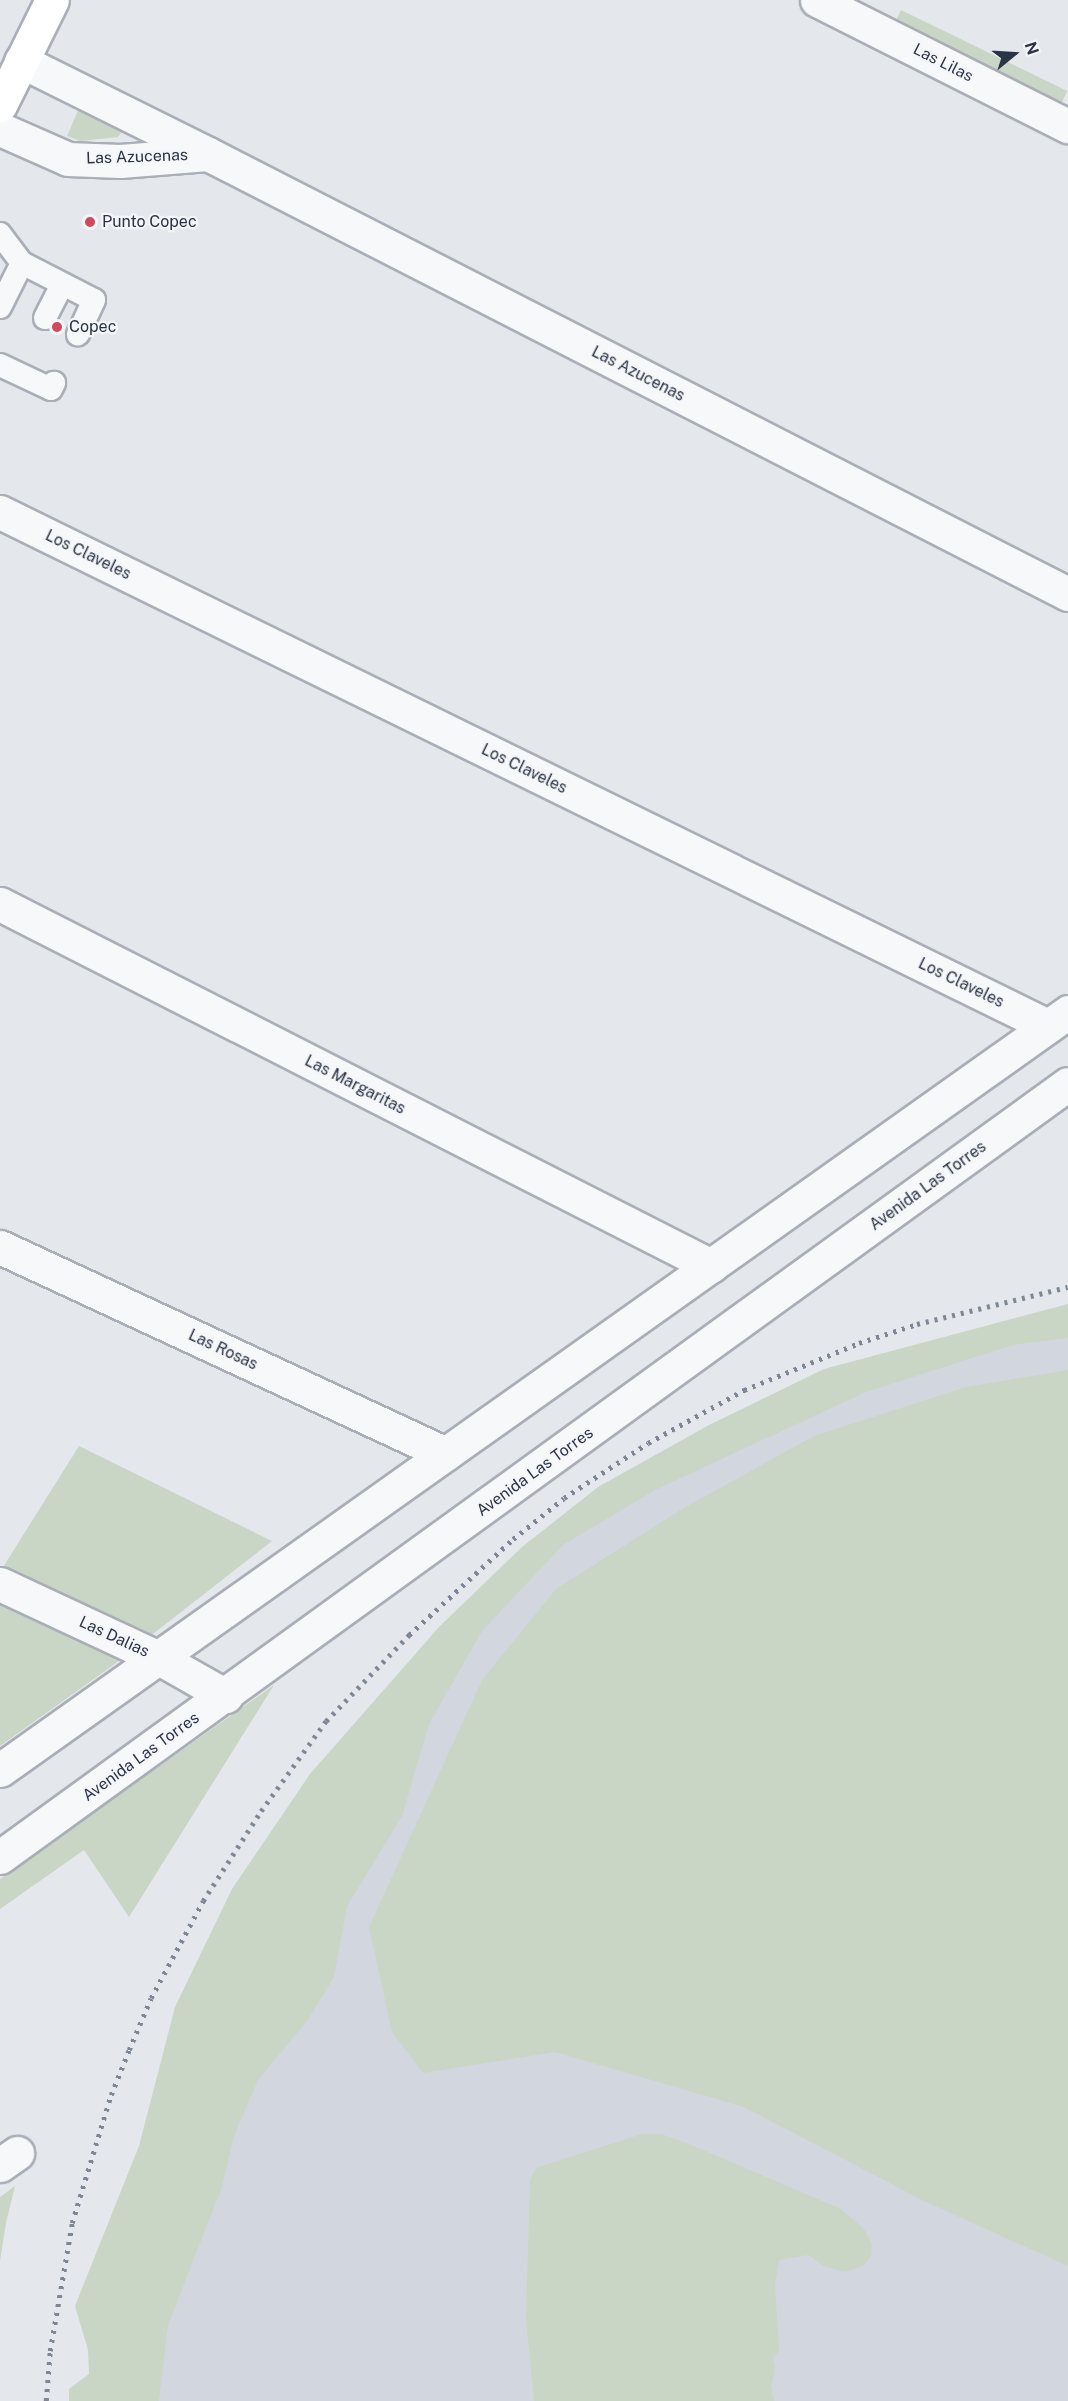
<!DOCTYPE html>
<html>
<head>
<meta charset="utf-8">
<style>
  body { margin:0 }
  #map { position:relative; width:1068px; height:2401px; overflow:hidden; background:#e4e7ec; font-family:"Public Sans",sans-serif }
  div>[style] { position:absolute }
  .built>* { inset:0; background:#d2d6de }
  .green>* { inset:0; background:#c9d6c5; transform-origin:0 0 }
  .roads { filter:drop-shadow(2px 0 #a9aeb7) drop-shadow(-2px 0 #a9aeb7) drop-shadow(0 2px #a9aeb7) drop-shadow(0 -2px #a9aeb7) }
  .service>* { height:22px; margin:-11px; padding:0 11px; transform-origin:11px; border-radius:11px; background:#f7f8fa }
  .minor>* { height:33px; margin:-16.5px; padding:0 16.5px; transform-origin:16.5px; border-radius:16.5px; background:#f7f8fa }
  .tertiary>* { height:33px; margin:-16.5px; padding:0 16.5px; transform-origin:16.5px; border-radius:16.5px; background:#f7f8fa }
  .secondary>* { height:33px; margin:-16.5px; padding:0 16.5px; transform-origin:16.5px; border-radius:16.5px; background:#fff }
  .rail>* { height:4.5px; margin-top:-2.25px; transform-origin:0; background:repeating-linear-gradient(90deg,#7d8696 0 3px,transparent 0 9px) }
  .dots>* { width:16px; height:16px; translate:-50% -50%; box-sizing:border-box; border:3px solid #f4f6f9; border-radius:50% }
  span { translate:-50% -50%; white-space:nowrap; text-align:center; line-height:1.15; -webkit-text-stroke:4.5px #f4f6f9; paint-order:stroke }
  .street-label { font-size:16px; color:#2b3445 }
  .poi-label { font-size:16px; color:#2b3445 }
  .left { translate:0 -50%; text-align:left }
  .north { position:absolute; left:984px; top:24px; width:60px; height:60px; -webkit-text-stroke:4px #f4f6f9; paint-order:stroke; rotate:72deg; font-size:16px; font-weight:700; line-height:24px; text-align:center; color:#2b3445 }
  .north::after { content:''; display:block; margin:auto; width:21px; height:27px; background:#2b3445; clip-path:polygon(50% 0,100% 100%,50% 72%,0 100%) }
</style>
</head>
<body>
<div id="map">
  <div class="built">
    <div style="clip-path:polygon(1068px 1321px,1068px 2401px,101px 2401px,444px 1640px,662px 1461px)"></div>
  </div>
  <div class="green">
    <div style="left:901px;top:10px;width:185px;height:16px;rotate:26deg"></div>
    <div style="clip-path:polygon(80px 106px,123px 130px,118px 137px,80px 141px,67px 136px)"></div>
    <div style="clip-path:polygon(1068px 1304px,1068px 1338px,1013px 1345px,866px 1392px,655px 1490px,563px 1545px,482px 1631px,429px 1724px,402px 1816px,347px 1906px,334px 1977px,307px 2021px,258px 2080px,234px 2136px,222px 2187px,168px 2325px,159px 2401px,69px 2401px,69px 2389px,89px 2374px,88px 2350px,75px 2306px,139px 2146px,175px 2007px,232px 1889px,310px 1774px,439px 1627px,522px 1547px,598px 1487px,709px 1425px,824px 1369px)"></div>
    <div style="clip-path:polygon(1068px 1370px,1068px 2266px,924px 2201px,744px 2107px,555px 2052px,423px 2073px,392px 2032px,369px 1927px,482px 1680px,556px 1589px,682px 1509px,814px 1436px,966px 1387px)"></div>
    <div style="clip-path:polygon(79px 1446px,272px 1541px,112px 1666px,0 1746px,0 1572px)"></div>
    <div style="clip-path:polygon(274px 1685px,129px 1917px,84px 1850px,0 1909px,0 1879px)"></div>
    <div style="clip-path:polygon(642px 2134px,661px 2134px,689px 2144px,841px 2209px,864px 2229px,872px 2245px,871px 2256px,863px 2266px,845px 2272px,823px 2266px,809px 2255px,779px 2260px,775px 2285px,779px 2350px,773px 2360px,775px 2371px,771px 2386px,774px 2401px,534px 2401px,526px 2319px,530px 2180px,536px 2168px)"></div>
    <div style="clip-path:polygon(15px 2186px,6px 2223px,0 2261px,0 2197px)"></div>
  </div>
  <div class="roads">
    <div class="service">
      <div style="left:0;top:234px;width:36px;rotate:53deg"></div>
      <div style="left:22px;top:263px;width:81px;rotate:27.2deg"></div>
      <div style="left:94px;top:300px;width:38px;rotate:115deg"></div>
      <div style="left:0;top:307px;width:49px;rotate:-63.4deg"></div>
      <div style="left:45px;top:318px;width:38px;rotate:-63deg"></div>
      <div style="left:0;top:365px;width:56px;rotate:25.2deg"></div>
      <div style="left:51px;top:389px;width:7px;rotate:-63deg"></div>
    </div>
    <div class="minor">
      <div style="left:817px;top:0;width:281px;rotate:26.7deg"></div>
      <div style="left:21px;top:61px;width:209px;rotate:26.4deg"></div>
      <div style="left:0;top:512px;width:1167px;rotate:26.13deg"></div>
      <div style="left:0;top:904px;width:798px;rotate:26.98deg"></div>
      <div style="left:0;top:1247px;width:491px;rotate:24.9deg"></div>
      <div style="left:0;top:1584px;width:175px;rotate:25deg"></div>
      <div style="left:159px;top:1658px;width:77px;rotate:29.6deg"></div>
      <div style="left:0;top:1770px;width:1310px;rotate:-35.36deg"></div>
      <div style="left:0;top:1857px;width:1318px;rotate:-35.9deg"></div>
      <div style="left:0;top:2165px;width:21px;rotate:-35deg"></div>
    </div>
    <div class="tertiary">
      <div style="left:0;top:129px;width:74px;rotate:23.8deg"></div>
      <div style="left:68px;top:159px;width:52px;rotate:2.2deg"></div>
      <div style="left:120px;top:161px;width:88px;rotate:-4.5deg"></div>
      <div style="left:208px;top:154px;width:966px;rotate:27.1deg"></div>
    </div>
    <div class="secondary">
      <div style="left:0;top:105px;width:117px;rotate:-63.7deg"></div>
    </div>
  </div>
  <div class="rail">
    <div style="left:46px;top:2401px;width:50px;rotate:-85.4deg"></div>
    <div style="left:50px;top:2351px;width:130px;rotate:-80.2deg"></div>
    <div style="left:72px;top:2223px;width:134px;rotate:-73.1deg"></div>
    <div style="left:111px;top:2095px;width:48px;rotate:-68.2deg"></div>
    <div style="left:129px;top:2050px;width:56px;rotate:-67.1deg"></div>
    <div style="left:151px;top:1998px;width:110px;rotate:-61.8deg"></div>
    <div style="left:203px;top:1901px;width:107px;rotate:-57.2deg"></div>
    <div style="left:261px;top:1811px;width:111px;rotate:-54.2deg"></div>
    <div style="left:326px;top:1721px;width:120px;rotate:-46deg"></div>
    <div style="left:409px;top:1635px;width:142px;rotate:-42.7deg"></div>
    <div style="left:513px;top:1539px;width:65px;rotate:-38.8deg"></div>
    <div style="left:564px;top:1498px;width:100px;rotate:-33.2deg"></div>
    <div style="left:648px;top:1443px;width:110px;rotate:-28.9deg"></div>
    <div style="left:744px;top:1390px;width:124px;rotate:-22.2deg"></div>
    <div style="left:859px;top:1343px;width:61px;rotate:-18.1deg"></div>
    <div style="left:917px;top:1324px;width:155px;rotate:-13.8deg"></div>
  </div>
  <div class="dots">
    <div style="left:90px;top:222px;background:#d1495b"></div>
    <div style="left:57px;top:327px;background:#d1495b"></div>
  </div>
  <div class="street-label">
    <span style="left:943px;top:63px;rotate:27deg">Las Lilas</span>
    <span style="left:137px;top:157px;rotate:-2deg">Las Azucenas</span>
    <span style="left:638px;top:374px;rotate:27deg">Las Azucenas</span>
    <span style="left:88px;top:555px;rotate:26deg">Los Claveles</span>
    <span style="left:524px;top:769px;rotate:26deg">Los Claveles</span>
    <span style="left:961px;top:983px;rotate:26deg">Los Claveles</span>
    <span style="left:355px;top:1085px;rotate:27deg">Las Margaritas</span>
    <span style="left:928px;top:1186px;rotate:-36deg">Avenida Las Torres</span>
    <span style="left:223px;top:1350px;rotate:25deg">Las Rosas</span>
    <span style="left:535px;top:1472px;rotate:-36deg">Avenida Las Torres</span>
    <span style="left:114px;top:1637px;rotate:25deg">Las Dalias</span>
    <span style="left:141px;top:1757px;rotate:-36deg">Avenida Las Torres</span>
  </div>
  <div class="poi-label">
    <span class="left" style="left:102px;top:222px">Punto Copec</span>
    <span class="left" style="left:69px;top:327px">Copec</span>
  </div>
  <div class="north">N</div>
</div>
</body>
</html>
